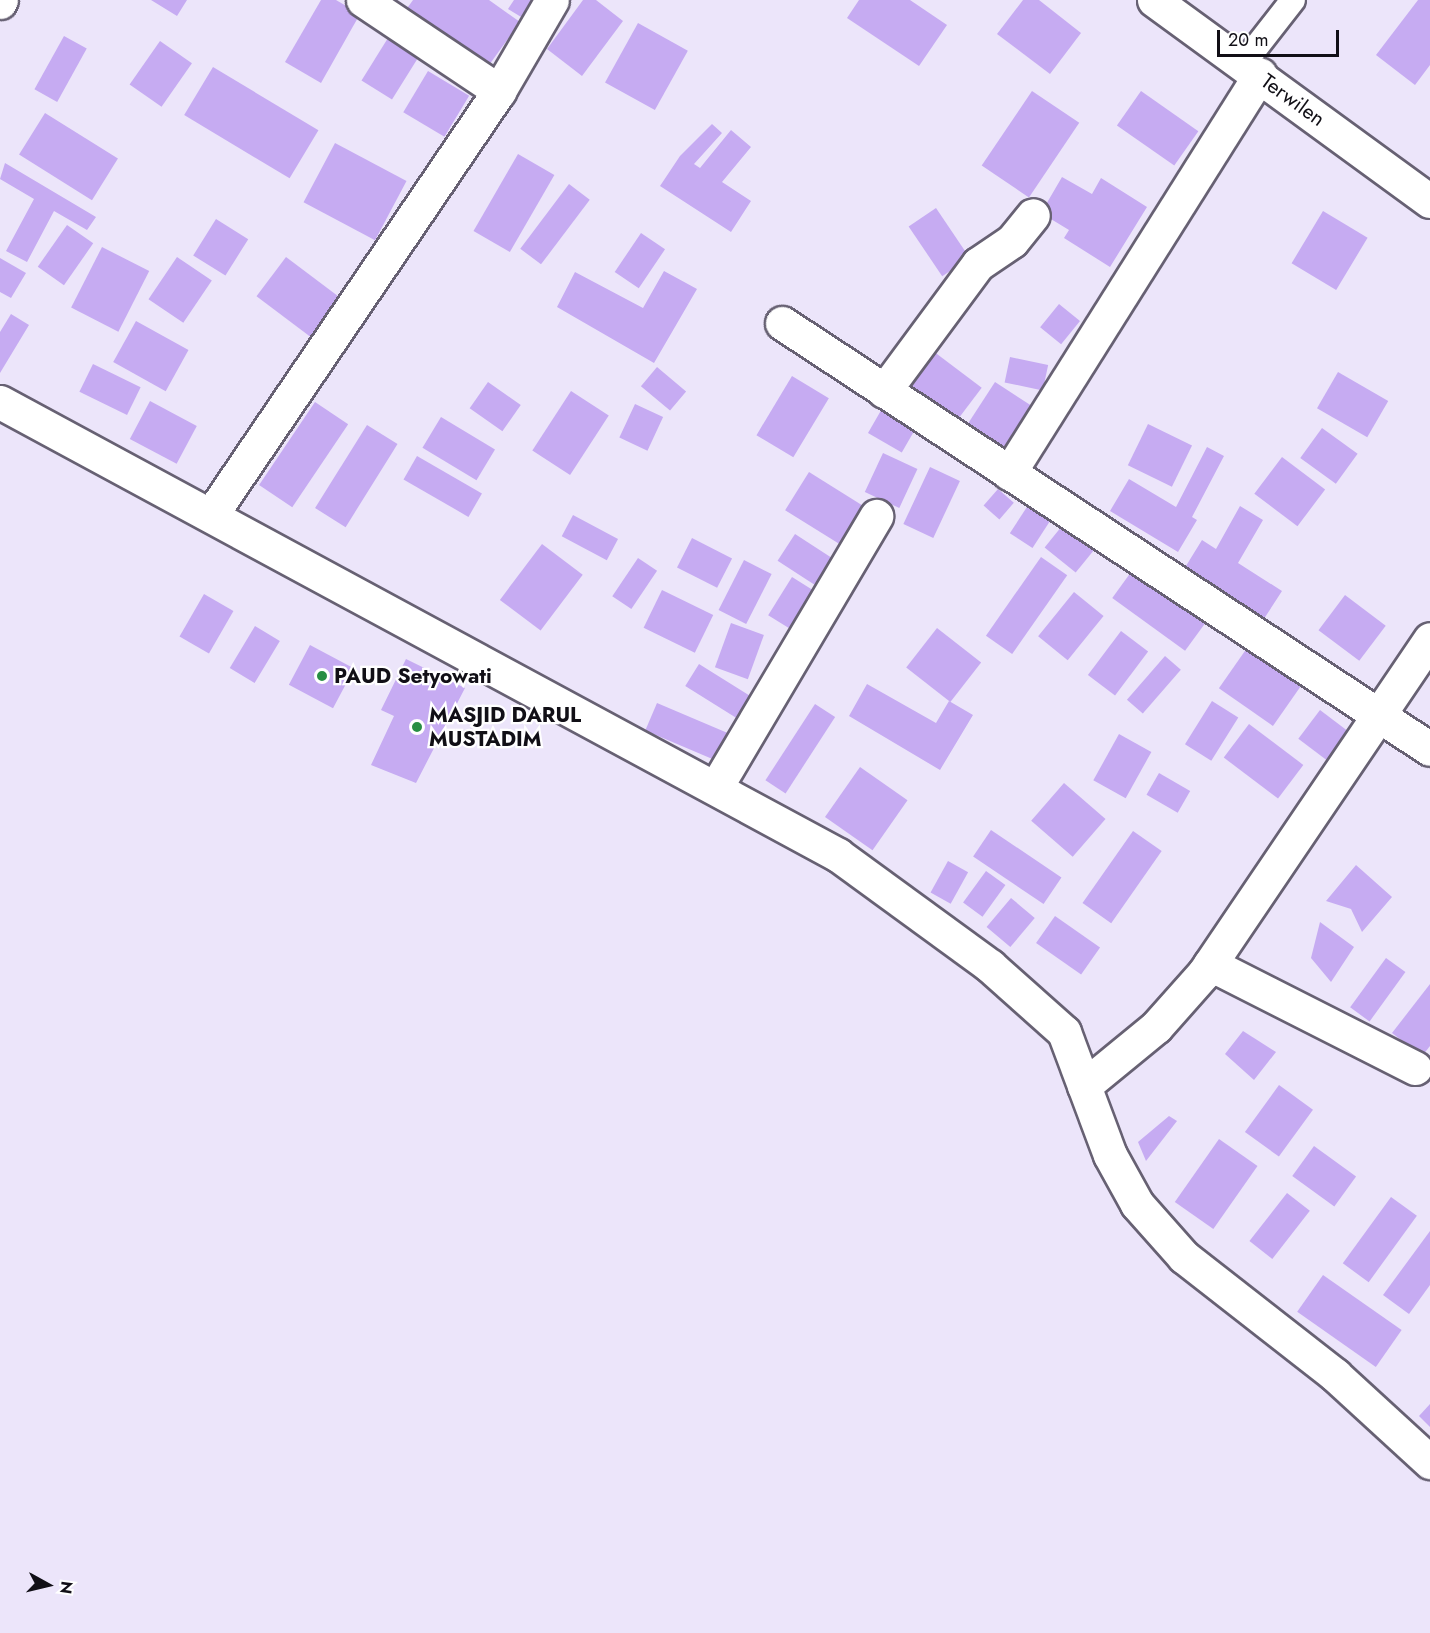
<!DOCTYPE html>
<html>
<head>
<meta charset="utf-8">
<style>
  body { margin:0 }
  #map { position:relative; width:1430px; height:1633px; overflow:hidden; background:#ece5fa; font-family:Jost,sans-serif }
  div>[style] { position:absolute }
  .building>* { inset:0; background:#c6abf2; transform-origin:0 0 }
  .roads { filter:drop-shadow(2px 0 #676173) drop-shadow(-2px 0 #676173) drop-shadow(0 2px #676173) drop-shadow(0 -2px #676173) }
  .service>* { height:24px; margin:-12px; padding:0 12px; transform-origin:12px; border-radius:12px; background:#fff }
  .minor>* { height:33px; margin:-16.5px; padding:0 16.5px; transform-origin:16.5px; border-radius:16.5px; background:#fff }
  .primary>* { height:33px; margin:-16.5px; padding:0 16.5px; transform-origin:16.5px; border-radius:16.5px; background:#fff }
  .dots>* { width:16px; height:16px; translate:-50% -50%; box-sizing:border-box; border:3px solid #fff; border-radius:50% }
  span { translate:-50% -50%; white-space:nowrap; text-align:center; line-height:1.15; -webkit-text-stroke:4.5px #fff; paint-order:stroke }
  .street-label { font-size:21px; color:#110f16 }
  .poi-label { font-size:21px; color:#110f16; font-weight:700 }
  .left { translate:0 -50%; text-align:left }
  .north { position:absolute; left:18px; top:1555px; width:60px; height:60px; -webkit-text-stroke:4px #fff; paint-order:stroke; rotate:98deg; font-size:16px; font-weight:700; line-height:24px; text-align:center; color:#110f16 }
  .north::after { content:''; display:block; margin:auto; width:21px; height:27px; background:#110f16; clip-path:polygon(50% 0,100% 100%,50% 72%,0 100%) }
  .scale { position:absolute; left:1217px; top:30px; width:122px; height:27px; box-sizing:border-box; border:3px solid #110f16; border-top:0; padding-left:8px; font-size:18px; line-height:21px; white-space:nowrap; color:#110f16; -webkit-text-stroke:4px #fff; paint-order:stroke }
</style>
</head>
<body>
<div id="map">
  <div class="building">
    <div style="clip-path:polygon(151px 0,187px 0,177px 16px)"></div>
    <div style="clip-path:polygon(321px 0,336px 0,360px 14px,321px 83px,285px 62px)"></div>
    <div style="clip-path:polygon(413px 0,489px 0,520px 22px,484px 72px,403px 14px)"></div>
    <div style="clip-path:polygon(514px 0,548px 0,536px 26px,508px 9px)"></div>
    <div style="clip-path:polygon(583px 0,596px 0,623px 21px,582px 76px,547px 49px)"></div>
    <div style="clip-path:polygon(859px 0,910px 0,947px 25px,919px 66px,847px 18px)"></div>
    <div style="clip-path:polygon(1023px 0,1039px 0,1081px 33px,1050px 74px,997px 34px)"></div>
    <div style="clip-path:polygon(1418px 0,1430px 0,1430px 65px,1415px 85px,1376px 55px)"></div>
    <div style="left:638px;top:23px;width:57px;height:68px;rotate:29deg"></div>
    <div style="left:64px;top:36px;width:26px;height:61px;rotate:29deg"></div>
    <div style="left:388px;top:38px;width:36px;height:50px;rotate:32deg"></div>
    <div style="left:160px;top:41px;width:39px;height:53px;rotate:35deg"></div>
    <div style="left:213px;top:67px;width:123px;height:56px;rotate:31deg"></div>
    <div style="left:428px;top:71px;width:48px;height:48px;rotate:31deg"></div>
    <div style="left:1032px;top:91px;width:57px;height:90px;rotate:34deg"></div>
    <div style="left:1141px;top:91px;width:70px;height:42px;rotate:35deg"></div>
    <div style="left:45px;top:113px;width:86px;height:49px;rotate:32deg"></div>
    <div style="clip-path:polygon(712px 124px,722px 133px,694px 164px,700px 168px,731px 130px,751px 147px,722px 182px,751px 201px,731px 232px,660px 186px,680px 156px)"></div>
    <div style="left:335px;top:143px;width:81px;height:67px;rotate:28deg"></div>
    <div style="left:518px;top:154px;width:42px;height:89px;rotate:30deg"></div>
    <div style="clip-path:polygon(5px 163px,96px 217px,87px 230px,54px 211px,27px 262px,6px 251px,34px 199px,0 179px)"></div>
    <div style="clip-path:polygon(1062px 177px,1092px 194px,1101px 178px,1147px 207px,1110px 267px,1064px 238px,1069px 230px,1041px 213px)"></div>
    <div style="left:569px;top:184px;width:26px;height:81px;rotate:37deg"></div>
    <div style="left:936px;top:208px;width:60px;height:33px;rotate:56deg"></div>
    <div style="left:1323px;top:211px;width:52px;height:61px;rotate:31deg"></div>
    <div style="left:216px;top:219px;width:38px;height:43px;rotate:32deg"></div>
    <div style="left:67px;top:225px;width:32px;height:51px;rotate:35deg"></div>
    <div style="left:641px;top:233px;width:29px;height:47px;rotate:34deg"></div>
    <div style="left:102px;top:247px;width:53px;height:68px;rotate:27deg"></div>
    <div style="left:177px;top:257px;width:42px;height:51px;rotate:34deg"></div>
    <div style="left:286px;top:257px;width:77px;height:49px;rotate:37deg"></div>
    <div style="clip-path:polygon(0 258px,26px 273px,11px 298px,0 292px)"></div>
    <div style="clip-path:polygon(664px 271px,697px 289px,654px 363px,557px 307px,575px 272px,643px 308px)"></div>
    <div style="left:1059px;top:304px;width:27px;height:30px;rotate:39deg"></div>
    <div style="clip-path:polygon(11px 314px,29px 325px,0 373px,0 332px)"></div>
    <div style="left:136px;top:321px;width:60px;height:47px;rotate:29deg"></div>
    <div style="left:933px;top:351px;width:61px;height:44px;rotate:37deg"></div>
    <div style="left:1010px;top:357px;width:39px;height:26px;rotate:12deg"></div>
    <div style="left:93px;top:364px;width:53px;height:31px;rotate:26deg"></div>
    <div style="left:657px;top:367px;width:38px;height:25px;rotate:40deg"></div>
    <div style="left:1338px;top:372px;width:58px;height:42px;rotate:30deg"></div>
    <div style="left:792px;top:376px;width:43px;height:69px;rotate:31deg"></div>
    <div style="left:488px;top:382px;width:40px;height:32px;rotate:35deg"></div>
    <div style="left:995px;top:382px;width:50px;height:51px;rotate:33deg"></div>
    <div style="left:571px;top:391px;width:45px;height:71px;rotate:33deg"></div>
    <div style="left:887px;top:400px;width:39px;height:38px;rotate:30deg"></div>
    <div style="left:150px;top:401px;width:53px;height:43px;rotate:28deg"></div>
    <div style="left:315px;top:402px;width:40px;height:100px;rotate:34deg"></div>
    <div style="left:635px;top:404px;width:31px;height:37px;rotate:25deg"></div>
    <div style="left:441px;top:417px;width:63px;height:36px;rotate:31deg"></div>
    <div style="left:1148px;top:424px;width:49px;height:46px;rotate:26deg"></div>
    <div style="left:367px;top:425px;width:36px;height:98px;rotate:32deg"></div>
    <div style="left:1322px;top:428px;width:44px;height:37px;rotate:36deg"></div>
    <div style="clip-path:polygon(1207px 447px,1224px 456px,1192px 517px,1197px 520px,1178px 552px,1110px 511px,1129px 479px,1176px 507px)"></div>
    <div style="left:883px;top:453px;width:38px;height:43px;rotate:25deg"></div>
    <div style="left:417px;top:456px;width:75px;height:27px;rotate:30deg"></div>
    <div style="left:1282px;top:457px;width:54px;height:46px;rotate:37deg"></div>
    <div style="left:930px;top:467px;width:33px;height:63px;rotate:25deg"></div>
    <div style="left:809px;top:472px;width:65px;height:45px;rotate:32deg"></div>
    <div style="left:998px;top:489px;width:21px;height:22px;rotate:41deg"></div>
    <div style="left:1036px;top:493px;width:27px;height:48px;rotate:33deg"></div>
    <div style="clip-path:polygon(1240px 506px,1263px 520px,1238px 563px,1282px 591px,1260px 625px,1181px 574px,1202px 540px,1216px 549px)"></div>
    <div style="left:573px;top:515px;width:51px;height:24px;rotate:28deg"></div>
    <div style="left:1066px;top:521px;width:40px;height:34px;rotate:39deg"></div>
    <div style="left:795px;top:534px;width:56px;height:32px;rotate:33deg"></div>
    <div style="left:692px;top:538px;width:45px;height:33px;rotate:27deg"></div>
    <div style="left:542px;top:544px;width:51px;height:70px;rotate:37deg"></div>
    <div style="left:1041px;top:557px;width:32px;height:96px;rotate:35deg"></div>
    <div style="left:638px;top:558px;width:23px;height:46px;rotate:34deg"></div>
    <div style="left:744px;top:560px;width:31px;height:56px;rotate:27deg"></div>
    <div style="left:1134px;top:568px;width:90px;height:37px;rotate:36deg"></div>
    <div style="left:792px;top:577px;width:32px;height:45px;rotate:32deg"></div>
    <div style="left:662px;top:590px;width:57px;height:42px;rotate:26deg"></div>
    <div style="left:1074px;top:592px;width:38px;height:57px;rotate:39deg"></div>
    <div style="left:204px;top:594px;width:34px;height:49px;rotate:30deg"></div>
    <div style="left:1345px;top:595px;width:51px;height:44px;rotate:37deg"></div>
    <div style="left:731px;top:623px;width:35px;height:47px;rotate:20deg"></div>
    <div style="left:255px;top:626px;width:29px;height:49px;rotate:31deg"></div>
    <div style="left:937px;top:628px;width:56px;height:50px;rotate:38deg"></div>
    <div style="left:1121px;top:631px;width:34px;height:55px;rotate:37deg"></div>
    <div style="left:310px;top:645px;width:50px;height:45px;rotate:28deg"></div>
    <div style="left:1247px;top:648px;width:66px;height:49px;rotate:35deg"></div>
    <div style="left:1165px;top:656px;width:21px;height:58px;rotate:41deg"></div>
    <div style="clip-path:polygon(406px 659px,465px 688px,416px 783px,371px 765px,394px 716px,381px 710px)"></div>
    <div style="left:699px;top:664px;width:67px;height:26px;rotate:32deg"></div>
    <div style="clip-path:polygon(867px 684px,936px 723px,949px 701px,973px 715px,940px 770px,849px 716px)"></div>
    <div style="left:1212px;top:701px;width:31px;height:51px;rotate:32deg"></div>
    <div style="left:657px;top:703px;width:78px;height:30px;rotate:23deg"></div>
    <div style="left:815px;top:704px;width:24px;height:91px;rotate:33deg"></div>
    <div style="left:1320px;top:710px;width:43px;height:36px;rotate:37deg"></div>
    <div style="left:1249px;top:724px;width:68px;height:42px;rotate:37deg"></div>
    <div style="left:1119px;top:734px;width:37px;height:53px;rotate:29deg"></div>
    <div style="left:860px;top:767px;width:58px;height:61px;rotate:35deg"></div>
    <div style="left:1159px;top:773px;width:36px;height:25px;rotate:30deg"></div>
    <div style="left:1064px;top:783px;width:55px;height:50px;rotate:41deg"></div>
    <div style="left:991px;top:830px;width:85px;height:32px;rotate:34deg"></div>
    <div style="left:1133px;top:831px;width:35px;height:88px;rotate:35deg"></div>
    <div style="left:948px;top:861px;width:23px;height:36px;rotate:29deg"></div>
    <div style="clip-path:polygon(1356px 865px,1392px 897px,1362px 932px,1351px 909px,1326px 901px)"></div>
    <div style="left:986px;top:871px;width:24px;height:39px;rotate:36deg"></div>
    <div style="left:1011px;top:898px;width:31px;height:38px;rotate:40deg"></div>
    <div style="left:1055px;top:916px;width:55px;height:33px;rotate:35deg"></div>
    <div style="clip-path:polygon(1320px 922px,1354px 947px,1331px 982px,1311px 958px)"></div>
    <div style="left:1386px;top:958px;width:24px;height:61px;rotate:36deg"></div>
    <div style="clip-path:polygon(1430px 984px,1430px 1046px,1422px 1056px,1392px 1033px)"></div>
    <div style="clip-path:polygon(1243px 1031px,1276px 1052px,1254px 1080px,1225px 1054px)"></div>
    <div style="left:1279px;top:1085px;width:42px;height:58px;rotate:36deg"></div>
    <div style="clip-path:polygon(1169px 1116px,1177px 1121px,1146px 1161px,1138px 1142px)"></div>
    <div style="left:1219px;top:1139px;width:47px;height:77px;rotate:35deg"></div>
    <div style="left:1314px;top:1146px;width:52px;height:37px;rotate:36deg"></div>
    <div style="left:1287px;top:1193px;width:29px;height:61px;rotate:38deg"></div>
    <div style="left:1391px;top:1197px;width:32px;height:82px;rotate:36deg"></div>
    <div style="clip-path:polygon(1430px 1231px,1430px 1285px,1409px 1314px,1383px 1295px)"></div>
    <div style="left:1323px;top:1275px;width:96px;height:45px;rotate:35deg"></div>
    <div style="clip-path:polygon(1430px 1404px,1430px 1427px,1419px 1416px)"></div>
  </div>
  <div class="roads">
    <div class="service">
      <div style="left:1243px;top:64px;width:81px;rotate:-52deg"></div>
    </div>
    <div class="minor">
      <div style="left:363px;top:0;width:164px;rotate:33.8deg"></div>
      <div style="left:1154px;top:0;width:341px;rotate:36.1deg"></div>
      <div style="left:782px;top:323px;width:775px;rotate:33.32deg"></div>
      <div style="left:884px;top:391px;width:158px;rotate:-53.5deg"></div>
      <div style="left:978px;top:264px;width:41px;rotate:-34.1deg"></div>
      <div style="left:1012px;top:241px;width:33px;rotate:-51deg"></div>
      <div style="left:0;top:402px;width:953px;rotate:28.39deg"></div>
      <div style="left:838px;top:855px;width:188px;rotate:36.1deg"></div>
      <div style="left:990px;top:966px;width:99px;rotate:41.7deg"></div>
      <div style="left:1064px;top:1032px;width:131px;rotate:69.5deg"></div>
      <div style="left:1110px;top:1155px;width:56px;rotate:61.1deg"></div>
      <div style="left:1137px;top:1204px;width:71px;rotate:48.4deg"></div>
      <div style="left:1184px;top:1257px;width:192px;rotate:38deg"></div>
      <div style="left:1335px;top:1375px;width:129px;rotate:42.5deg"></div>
      <div style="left:1009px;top:473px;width:471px;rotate:-57.8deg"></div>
      <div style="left:211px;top:515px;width:513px;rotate:-55.81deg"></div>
      <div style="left:499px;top:91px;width:105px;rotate:-59.8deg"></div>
      <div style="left:716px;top:787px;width:315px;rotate:-59.4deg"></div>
      <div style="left:1210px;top:964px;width:230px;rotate:26.9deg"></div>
      <div style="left:1084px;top:1086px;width:93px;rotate:-39.3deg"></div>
      <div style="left:1156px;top:1027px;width:72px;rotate:-48.4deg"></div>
      <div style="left:1204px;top:973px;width:403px;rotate:-55.9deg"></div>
    </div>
    <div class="primary">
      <div style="left:0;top:2px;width:2px;rotate:-63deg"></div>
    </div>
  </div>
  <div class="dots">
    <div style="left:322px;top:676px;background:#288e44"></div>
    <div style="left:417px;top:727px;background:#288e44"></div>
  </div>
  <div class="street-label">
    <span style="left:1293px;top:100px;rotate:36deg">Terwilen</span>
  </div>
  <div class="poi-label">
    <span class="left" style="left:334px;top:676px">PAUD Setyowati</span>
    <span class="left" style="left:429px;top:727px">MASJID DARUL<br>MUSTADIM</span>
  </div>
  <div class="north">N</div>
  <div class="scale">20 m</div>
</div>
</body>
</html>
